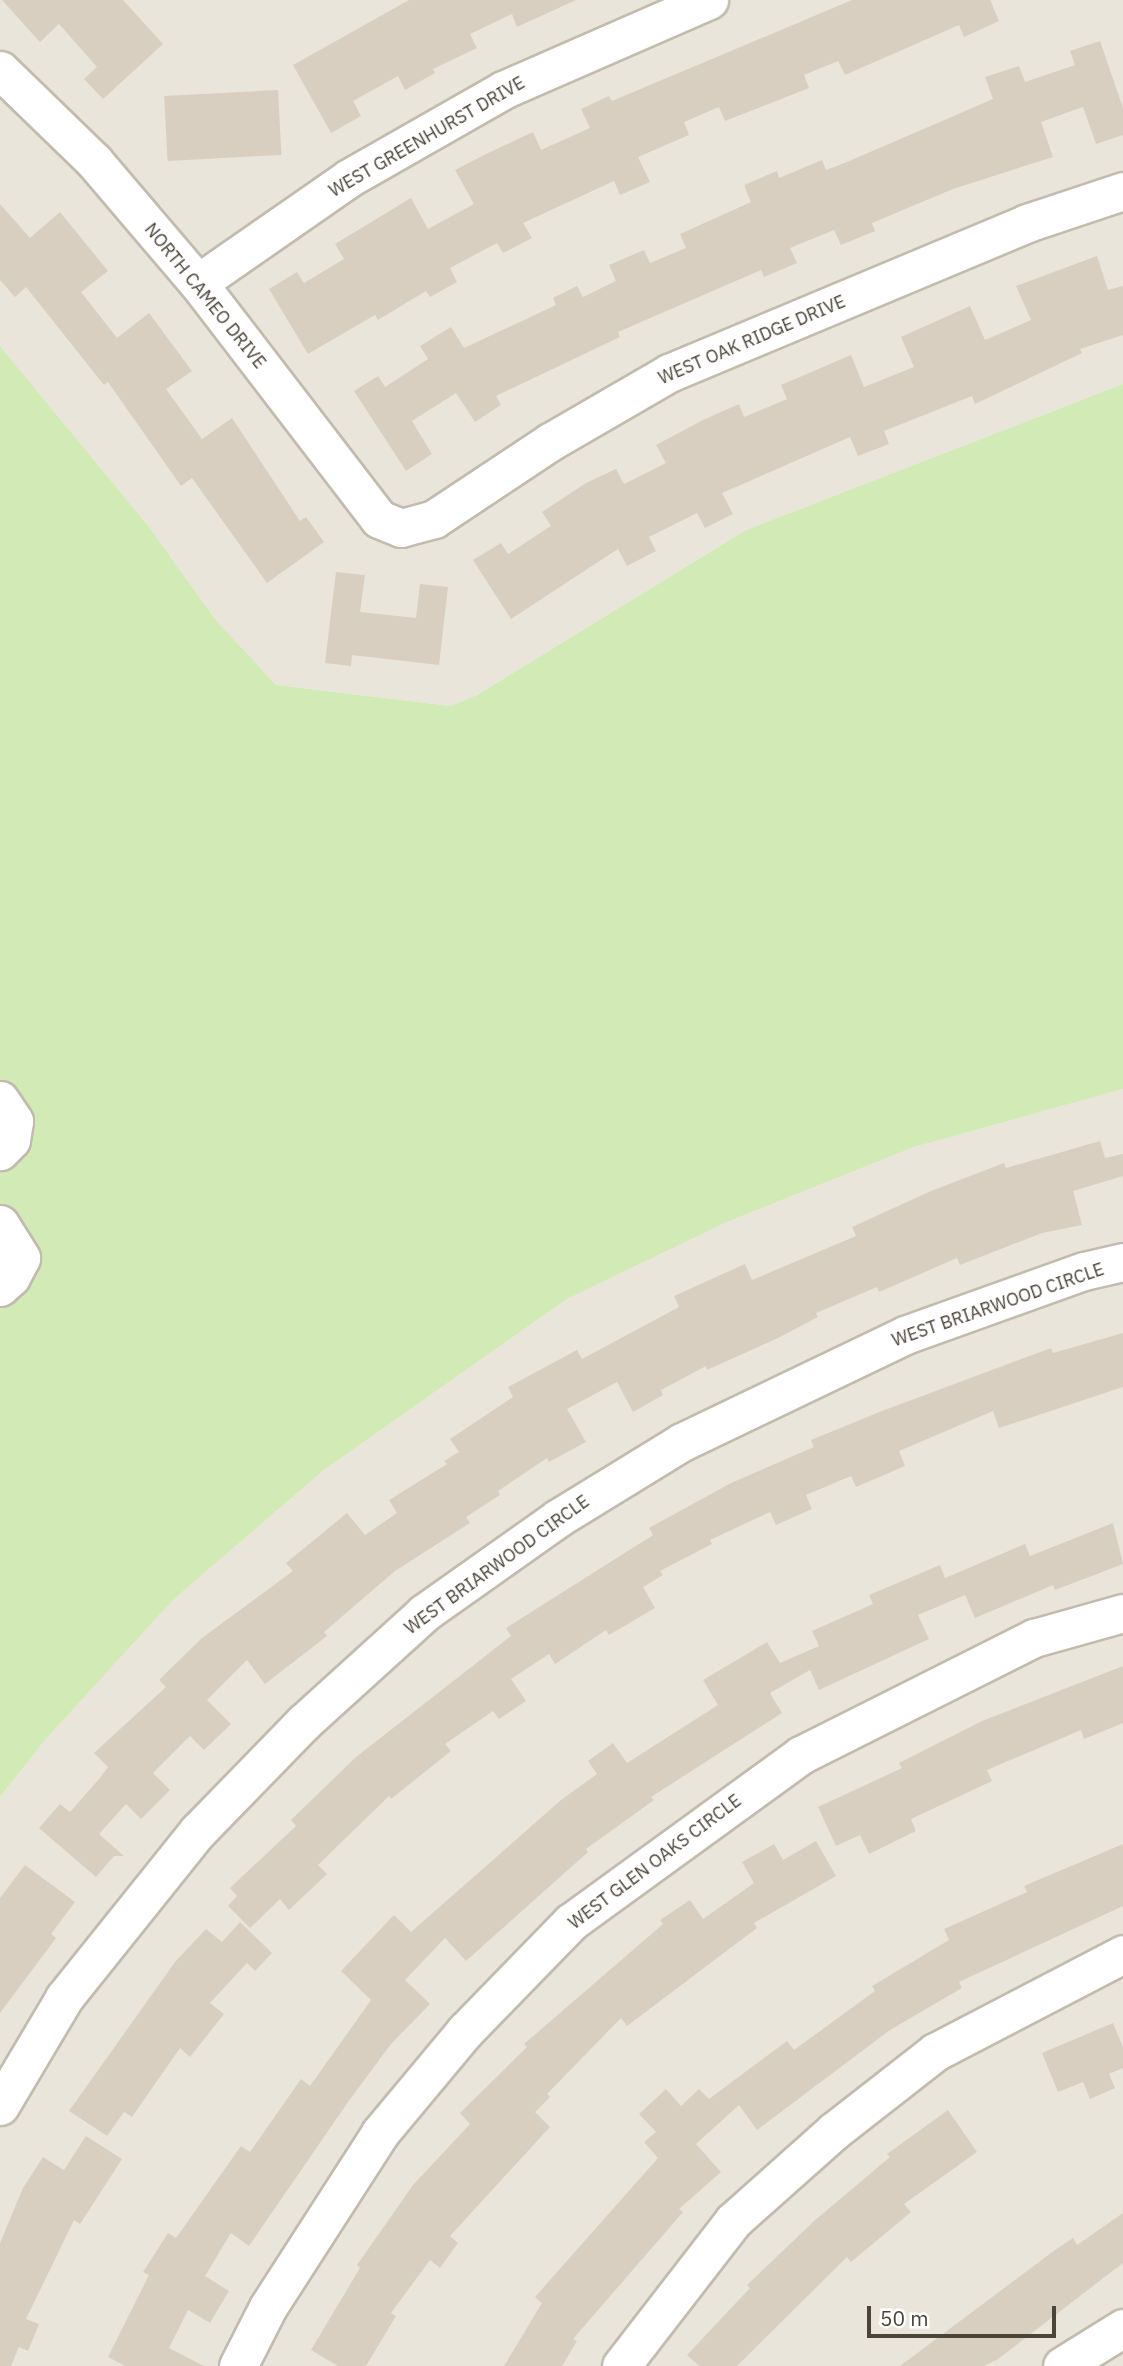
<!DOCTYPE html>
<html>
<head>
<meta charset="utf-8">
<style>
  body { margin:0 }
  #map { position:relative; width:1123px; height:2366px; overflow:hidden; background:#f6f3ec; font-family:"IBM Plex Sans",sans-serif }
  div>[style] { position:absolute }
  .residential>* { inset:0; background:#eae5da }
  .green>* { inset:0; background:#d2eab5 }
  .building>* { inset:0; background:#d8cfc1; transform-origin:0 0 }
  .roads { filter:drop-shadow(2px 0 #c2bbae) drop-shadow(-2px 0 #c2bbae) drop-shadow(0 2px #c2bbae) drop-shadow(0 -2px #c2bbae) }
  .minor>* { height:37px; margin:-18.5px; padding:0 18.5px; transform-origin:18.5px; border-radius:18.5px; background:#fff }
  span { translate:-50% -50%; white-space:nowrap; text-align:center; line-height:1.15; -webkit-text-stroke:7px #fff; paint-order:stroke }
  .street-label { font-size:18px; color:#4b4439 }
  .scale { position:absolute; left:867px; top:2306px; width:189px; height:32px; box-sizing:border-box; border:4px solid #4b4439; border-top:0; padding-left:9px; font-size:21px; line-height:24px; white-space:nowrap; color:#4b4439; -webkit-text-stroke:5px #fff; paint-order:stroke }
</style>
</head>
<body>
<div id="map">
  <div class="residential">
    <div style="clip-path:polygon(0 0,1123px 0,1123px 384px,746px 530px,477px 695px,451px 706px,276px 685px,215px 619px,149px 527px,0 346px)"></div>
    <div style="clip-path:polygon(1123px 1089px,1123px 2366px,0 2366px,0 1797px,45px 1740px,173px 1600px,324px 1470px,567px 1299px,727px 1222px,914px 1147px)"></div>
  </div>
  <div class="green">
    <div style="clip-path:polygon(0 346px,149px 527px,215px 619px,276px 685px,451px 706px,477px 695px,746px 530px,1123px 384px,1123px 1089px,914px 1147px,727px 1222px,567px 1299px,324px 1470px,173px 1600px,45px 1740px,0 1797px)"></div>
  </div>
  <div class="building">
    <div style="clip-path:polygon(2px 0,123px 0,163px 44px,103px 99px,84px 79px,97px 67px,59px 24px,40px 42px)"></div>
    <div style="clip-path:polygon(409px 0,576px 0,517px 27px,512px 14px,470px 34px,477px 48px,433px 69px,435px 73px,405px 90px,398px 76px,353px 101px,361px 116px,331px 133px,293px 65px)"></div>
    <div style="clip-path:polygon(852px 0,990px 0,999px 21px,964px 37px,959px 25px,845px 75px,838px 61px,804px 75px,809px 88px,789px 96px,725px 121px,719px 107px,684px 122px,689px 135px,638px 157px,650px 182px,620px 195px,614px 181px,523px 223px,532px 238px,503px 253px,497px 243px,450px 268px,457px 282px,430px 297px,426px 291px,378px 320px,375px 315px,308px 354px,269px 289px,297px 272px,304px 283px,344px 259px,335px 244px,411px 198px,428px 229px,474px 204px,455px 170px,486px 154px,533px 132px,541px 150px,590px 128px,581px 109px,609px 96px,612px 101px)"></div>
    <div style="clip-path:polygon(1100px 41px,1123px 108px,1123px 135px,1096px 144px,1083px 107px,1041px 122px,1053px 157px,953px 189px,872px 223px,875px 231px,841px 245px,834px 230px,790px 248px,797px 263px,764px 277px,761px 270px,618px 332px,620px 337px,496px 396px,501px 405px,475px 422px,456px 393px,412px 421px,432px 454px,406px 471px,354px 391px,378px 376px,385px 387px,428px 359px,420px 346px,451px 327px,464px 348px,556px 305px,553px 298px,577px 286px,583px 297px,616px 281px,609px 265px,644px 250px,650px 263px,686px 248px,680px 234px,751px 202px,744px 185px,777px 171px,779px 178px,822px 160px,826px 170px,847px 162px,993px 99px,985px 77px,1019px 66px,1025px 82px,1075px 65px,1070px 51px)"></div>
    <div style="left:278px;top:90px;width:65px;height:114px;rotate:87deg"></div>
    <div style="clip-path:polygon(0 204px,30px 238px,60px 212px,108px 271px,81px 292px,117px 338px,149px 313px,192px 371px,166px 389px,202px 439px,232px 418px,300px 521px,306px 517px,324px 542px,267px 583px,192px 478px,181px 486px,108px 382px,104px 385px,26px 287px,15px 297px,0 280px)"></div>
    <div style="clip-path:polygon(1097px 256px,1108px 290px,1123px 286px,1123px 335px,1080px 349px,1082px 353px,975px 404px,972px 396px,884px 431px,889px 444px,858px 456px,850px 437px,722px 493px,733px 514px,705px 528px,697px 513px,649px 537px,656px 551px,627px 566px,618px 549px,511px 619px,473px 560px,501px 543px,508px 554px,551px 526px,542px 512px,586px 483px,616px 469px,624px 484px,666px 463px,656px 445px,703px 420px,739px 404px,744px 417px,787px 399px,781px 385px,851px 355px,864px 387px,914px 367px,901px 337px,970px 306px,985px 340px,1031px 320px,1016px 286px)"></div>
    <div style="clip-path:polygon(336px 572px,365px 575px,360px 612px,416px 618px,420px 584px,448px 587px,439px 665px,352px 655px,351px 666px,325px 663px)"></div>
    <div style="clip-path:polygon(1100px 1141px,1105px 1158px,1123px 1154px,1123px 1176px,1073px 1191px,1082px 1225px,1042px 1233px,960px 1265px,957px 1258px,879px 1292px,877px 1287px,816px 1313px,818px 1317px,778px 1338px,707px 1370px,706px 1366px,661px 1390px,663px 1395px,633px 1412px,617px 1382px,567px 1409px,586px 1442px,549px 1462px,547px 1458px,498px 1491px,500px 1495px,466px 1517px,470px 1523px,395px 1571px,324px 1632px,327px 1636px,265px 1684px,247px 1660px,207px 1700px,231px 1724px,204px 1750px,190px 1736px,153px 1773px,170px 1790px,141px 1819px,126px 1804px,99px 1834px,124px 1856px,114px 1856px,96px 1877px,39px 1828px,60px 1804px,70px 1812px,100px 1778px,108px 1767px,94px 1753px,166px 1687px,159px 1680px,202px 1638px,293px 1571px,286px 1563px,347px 1513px,365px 1535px,397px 1513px,389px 1500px,447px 1464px,444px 1461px,459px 1452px,450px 1439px,513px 1397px,508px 1387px,577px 1350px,582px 1359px,679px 1307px,674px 1296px,745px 1264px,752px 1280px,856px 1236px,852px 1227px,931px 1191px,1004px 1163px,1006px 1168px)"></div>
    <div style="clip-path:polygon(1123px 1333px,1123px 1387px,999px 1428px,993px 1411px,899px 1451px,905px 1466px,856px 1487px,851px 1476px,806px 1495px,812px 1509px,776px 1525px,770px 1512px,710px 1540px,712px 1544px,660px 1571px,663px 1575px,643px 1587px,655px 1608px,609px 1635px,606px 1630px,555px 1664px,549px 1654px,511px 1679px,526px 1701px,499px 1719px,493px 1711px,445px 1744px,451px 1751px,391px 1799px,389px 1796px,318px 1865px,327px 1874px,289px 1910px,280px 1899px,250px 1928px,228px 1906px,237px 1896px,230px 1888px,296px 1826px,291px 1820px,356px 1757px,511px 1636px,506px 1628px,653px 1535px,649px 1528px,731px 1483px,814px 1447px,811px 1440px,882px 1411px,1051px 1348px,1053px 1353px)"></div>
    <div style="clip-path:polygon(1113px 1523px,1123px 1564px,1055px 1590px,1053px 1585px,975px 1618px,965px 1595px,918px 1615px,929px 1639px,819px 1690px,810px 1670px,770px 1693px,782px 1713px,651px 1797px,654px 1800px,586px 1849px,588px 1852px,466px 1961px,445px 1938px,405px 1980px,430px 2004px,391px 2044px,348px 2102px,249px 2246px,231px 2233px,205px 2276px,229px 2291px,210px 2323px,188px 2310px,169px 2348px,204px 2366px,125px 2366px,108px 2357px,149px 2275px,143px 2272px,168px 2233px,176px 2238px,241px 2146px,250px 2152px,301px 2079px,310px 2086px,371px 2000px,341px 1971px,394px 1915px,411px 1932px,561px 1800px,597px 1774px,588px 1761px,613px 1743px,627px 1763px,718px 1705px,703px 1680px,767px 1642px,780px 1663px,819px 1646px,812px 1631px,873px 1604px,869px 1595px,940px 1565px,945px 1578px,1025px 1544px,1030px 1556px)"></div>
    <div style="clip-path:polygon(1123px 1666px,1123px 1723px,1084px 1739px,1081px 1730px,987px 1770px,992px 1781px,911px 1819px,916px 1831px,869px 1854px,860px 1835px,836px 1846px,818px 1807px,902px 1768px,899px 1763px,982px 1721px)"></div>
    <div style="clip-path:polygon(816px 1841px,836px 1876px,754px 1923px,757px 1928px,627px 2026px,621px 2018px,547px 2094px,550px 2097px,535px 2112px,550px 2127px,450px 2236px,458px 2243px,440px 2268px,430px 2260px,391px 2313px,396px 2316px,366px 2366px,338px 2366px,311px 2350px,360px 2268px,357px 2265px,413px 2185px,470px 2124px,460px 2113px,527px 2047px,524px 2044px,663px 1924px,660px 1920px,690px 1900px,703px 1919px,754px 1883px,742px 1862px,774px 1844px,783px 1860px)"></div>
    <div style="clip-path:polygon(1123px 1844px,1123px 1906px,959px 1982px,962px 1988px,890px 2030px,757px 2130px,739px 2105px,696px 2144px,721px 2172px,679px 2209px,683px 2212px,573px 2339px,577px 2341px,562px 2366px,504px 2366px,542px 2303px,535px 2297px,658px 2158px,644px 2142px,656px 2132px,639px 2114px,666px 2089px,681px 2106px,699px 2089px,709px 2099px,787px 2041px,794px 2050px,875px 1991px,872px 1986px,949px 1940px,944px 1929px,1027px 1892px,1024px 1886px)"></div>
    <div style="clip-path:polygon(25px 1865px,75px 1902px,51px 1934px,56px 1938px,0 2013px,0 1898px)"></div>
    <div style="clip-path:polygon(240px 1922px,272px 1953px,255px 1971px,247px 1963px,210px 2003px,224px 2014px,190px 2057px,180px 2048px,132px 2117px,124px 2112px,107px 2136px,69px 2111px,175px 1962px,206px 1929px,222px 1942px)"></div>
    <div style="clip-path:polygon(1113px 2023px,1123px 2047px,1123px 2068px,1109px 2074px,1115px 2088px,1090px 2099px,1083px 2082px,1058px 2092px,1042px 2053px)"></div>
    <div style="clip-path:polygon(948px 2110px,977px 2152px,904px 2204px,911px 2212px,851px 2262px,847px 2257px,737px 2366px,699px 2366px,687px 2355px,750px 2288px,747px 2285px,814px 2221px,890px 2157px,887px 2154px)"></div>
    <div style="clip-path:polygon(86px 2136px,122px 2159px,80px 2224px,74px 2220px,26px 2319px,39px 2324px,28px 2351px,19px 2347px,11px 2366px,0 2366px,0 2243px,23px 2188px,43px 2157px,64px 2170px)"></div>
    <div style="clip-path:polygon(1123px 2213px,1123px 2263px,998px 2359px,984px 2366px,900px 2366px,1055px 2250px,1073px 2238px,1077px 2245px)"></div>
  </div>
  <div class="roads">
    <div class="minor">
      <div style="left:0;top:70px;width:131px;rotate:44.1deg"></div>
      <div style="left:94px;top:161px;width:160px;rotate:49.6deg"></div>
      <div style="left:198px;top:283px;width:297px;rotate:52.5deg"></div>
      <div style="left:379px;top:519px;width:24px;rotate:22deg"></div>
      <div style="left:401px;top:528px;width:34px;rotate:-15deg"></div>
      <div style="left:434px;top:519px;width:139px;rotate:-33.6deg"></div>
      <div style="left:550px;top:442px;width:138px;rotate:-30.1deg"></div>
      <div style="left:669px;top:373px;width:388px;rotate:-22.7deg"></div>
      <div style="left:1027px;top:223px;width:101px;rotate:-18.4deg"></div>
      <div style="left:198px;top:283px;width:184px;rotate:-34.8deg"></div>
      <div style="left:349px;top:178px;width:177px;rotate:-29.7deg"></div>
      <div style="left:503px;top:90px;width:225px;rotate:-23.6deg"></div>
      <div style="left:0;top:1100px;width:25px;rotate:56deg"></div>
      <div style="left:14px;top:1121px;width:19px;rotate:99deg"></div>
      <div style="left:11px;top:1140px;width:16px;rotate:135deg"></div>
      <div style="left:0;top:1224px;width:40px;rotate:58deg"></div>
      <div style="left:21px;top:1258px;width:21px;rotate:118deg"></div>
      <div style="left:11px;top:1277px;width:15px;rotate:138deg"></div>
      <div style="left:0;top:2106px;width:126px;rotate:-59.3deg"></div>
      <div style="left:64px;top:1998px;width:214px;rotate:-51.3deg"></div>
      <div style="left:198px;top:1831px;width:152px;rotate:-45.8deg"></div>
      <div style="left:304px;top:1722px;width:162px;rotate:-42.2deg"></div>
      <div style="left:424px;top:1613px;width:164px;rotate:-35.3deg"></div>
      <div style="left:558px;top:1518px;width:145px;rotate:-31.5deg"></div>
      <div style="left:682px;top:1442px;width:247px;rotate:-25.6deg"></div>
      <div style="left:905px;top:1335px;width:190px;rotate:-19.7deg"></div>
      <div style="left:1084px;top:1271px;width:40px;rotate:-13deg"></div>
      <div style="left:238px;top:2366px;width:66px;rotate:-63deg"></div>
      <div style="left:268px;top:2307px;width:207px;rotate:-57.2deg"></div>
      <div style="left:380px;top:2133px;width:133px;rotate:-50.2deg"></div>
      <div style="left:465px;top:2031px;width:152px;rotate:-45.8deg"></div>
      <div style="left:571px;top:1922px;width:284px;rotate:-36deg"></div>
      <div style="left:801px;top:1755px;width:261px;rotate:-26.7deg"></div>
      <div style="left:1034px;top:1638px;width:92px;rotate:-15.7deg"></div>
      <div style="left:621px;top:2366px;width:183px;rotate:-52.3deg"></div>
      <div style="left:733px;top:2221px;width:135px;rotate:-41.7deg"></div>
      <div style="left:834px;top:2131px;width:128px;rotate:-38deg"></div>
      <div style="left:935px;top:2052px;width:212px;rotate:-27.5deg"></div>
      <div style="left:1062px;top:2366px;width:72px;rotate:-31.9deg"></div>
    </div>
  </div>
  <div class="street-label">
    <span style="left:427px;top:137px;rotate:-30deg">WEST GREENHURST DRIVE</span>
    <span style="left:205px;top:296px;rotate:51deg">NORTH CAMEO DRIVE</span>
    <span style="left:752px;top:340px;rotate:-23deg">WEST OAK RIDGE DRIVE</span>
    <span style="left:998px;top:1305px;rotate:-19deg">WEST BRIARWOOD CIRCLE</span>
    <span style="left:497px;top:1565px;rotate:-36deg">WEST BRIARWOOD CIRCLE</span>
    <span style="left:655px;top:1862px;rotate:-37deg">WEST GLEN OAKS CIRCLE</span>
  </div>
  <div class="scale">50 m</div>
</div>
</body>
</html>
